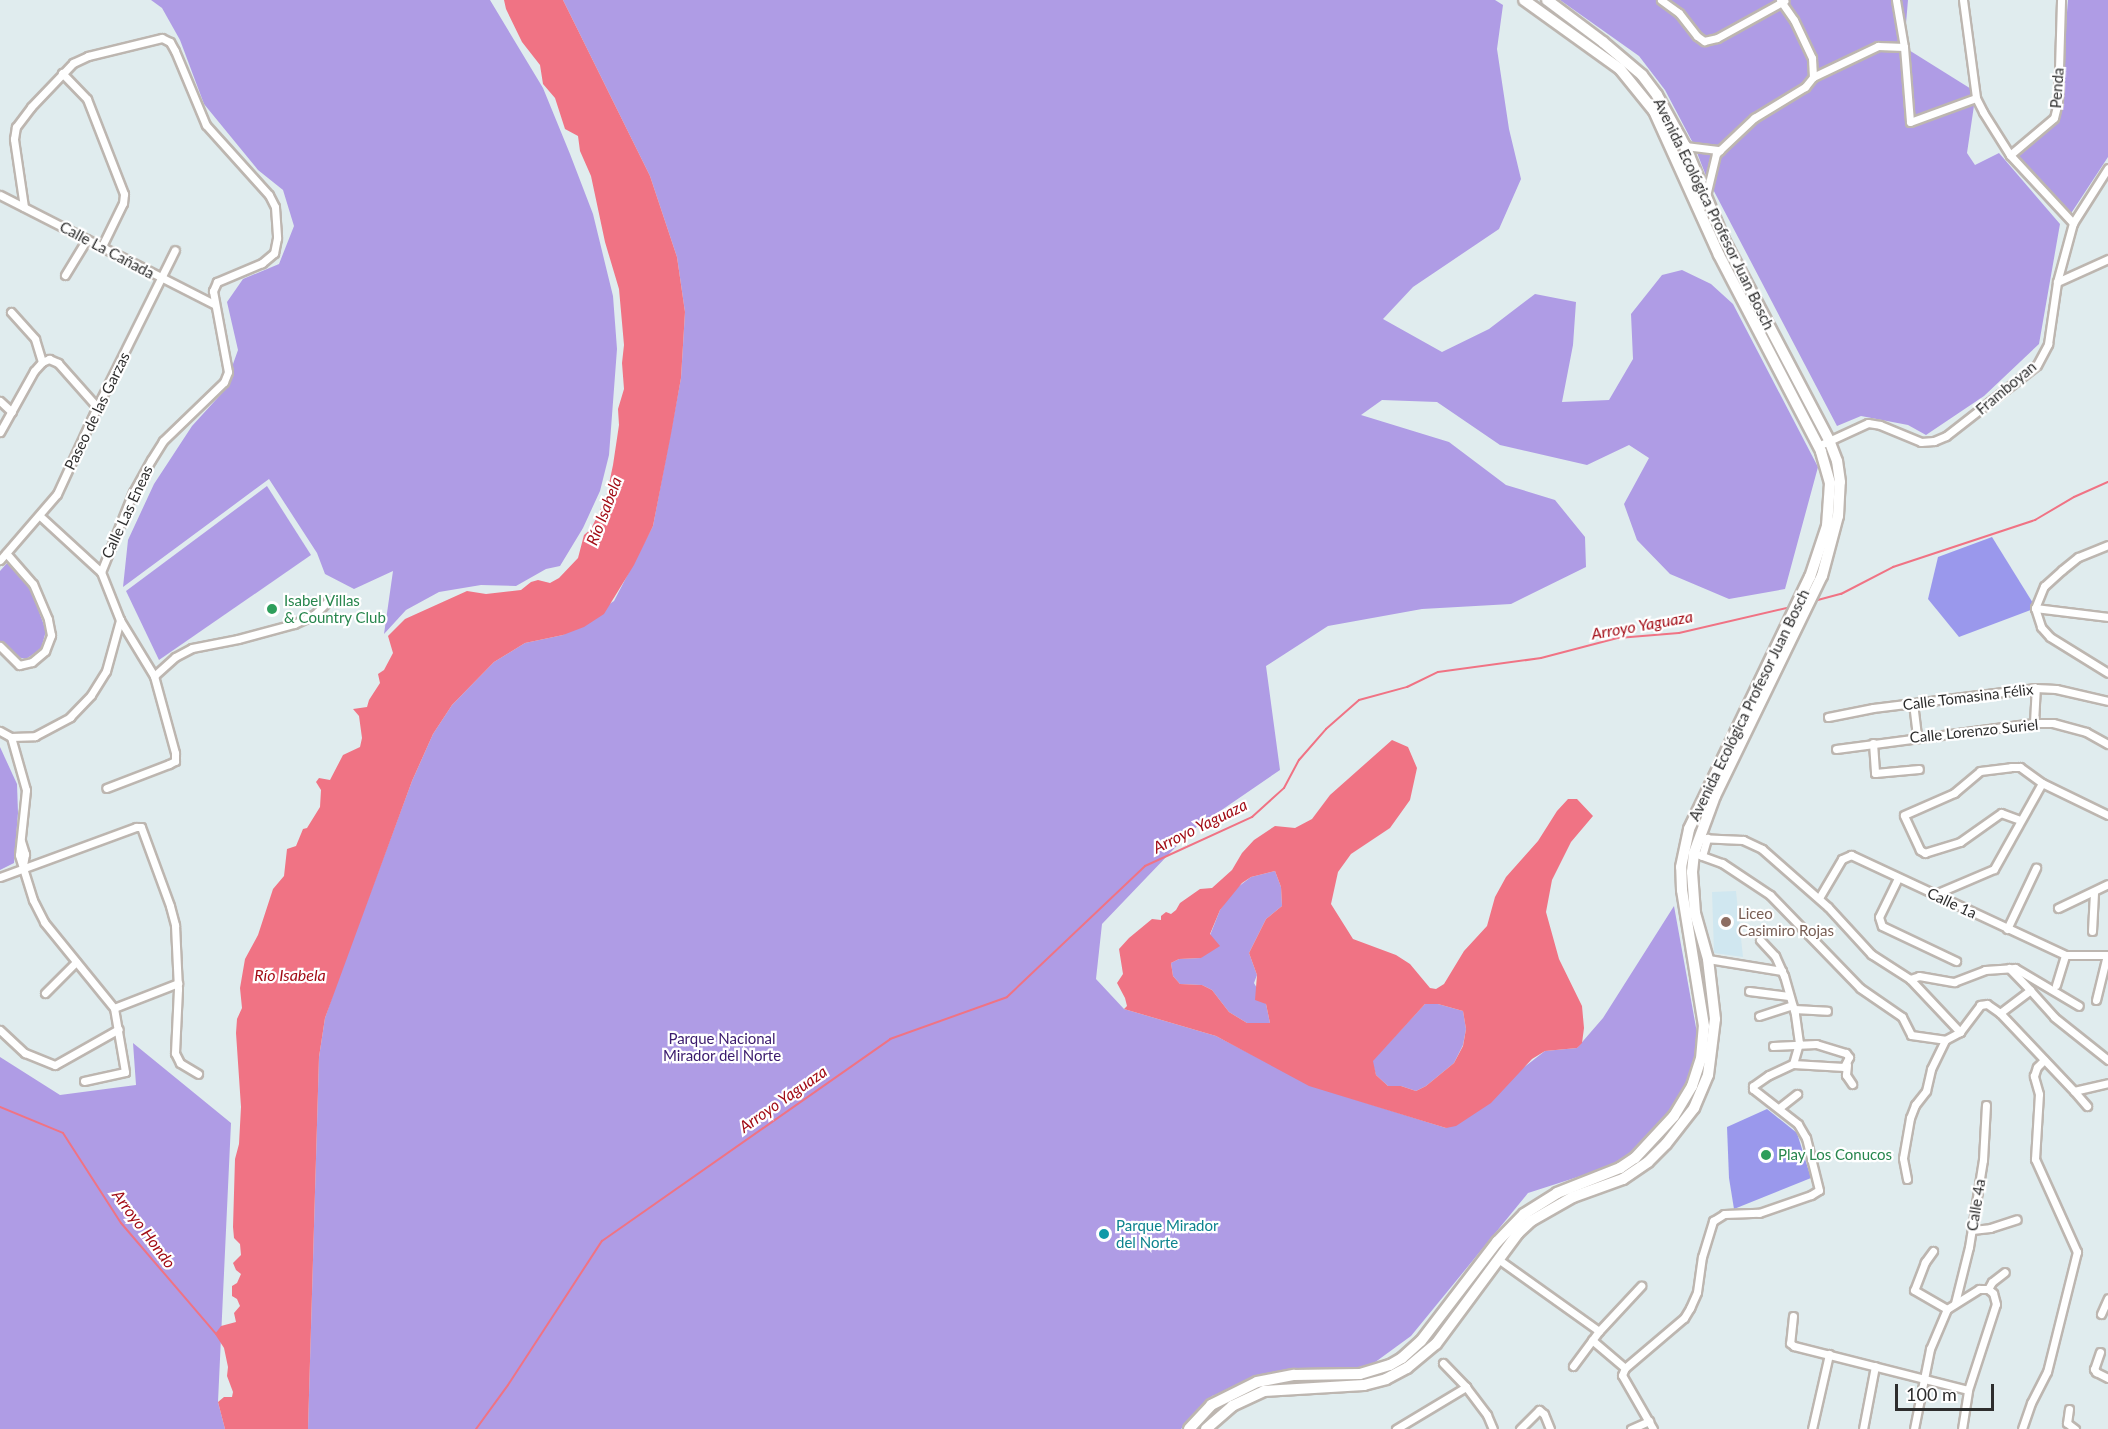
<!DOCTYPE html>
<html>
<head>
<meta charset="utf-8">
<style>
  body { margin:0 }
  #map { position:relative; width:2108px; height:1429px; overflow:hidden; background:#e0ecee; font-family:Lato,sans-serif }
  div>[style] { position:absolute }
  .education>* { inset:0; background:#d0e7f0 }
  .green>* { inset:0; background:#af9ce5 }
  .pitch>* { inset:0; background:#9a98ec }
  .water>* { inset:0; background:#f07384 }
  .stream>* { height:2px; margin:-1px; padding:0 1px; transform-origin:1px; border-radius:1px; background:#f07384 }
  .roads { filter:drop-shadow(2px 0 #bdb6b0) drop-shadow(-2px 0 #bdb6b0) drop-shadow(0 2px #bdb6b0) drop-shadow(0 -2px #bdb6b0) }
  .street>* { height:7px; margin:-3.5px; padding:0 3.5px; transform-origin:3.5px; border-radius:3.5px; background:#fff }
  .secondary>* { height:10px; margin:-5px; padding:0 5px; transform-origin:5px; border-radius:5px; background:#fff }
  .dots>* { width:16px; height:16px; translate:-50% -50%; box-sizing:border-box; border:3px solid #fff; border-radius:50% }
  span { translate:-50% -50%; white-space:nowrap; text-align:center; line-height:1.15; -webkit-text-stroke:4.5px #fff; paint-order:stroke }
  .street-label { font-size:15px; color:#2d2d2d }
  .leisure-label { font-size:15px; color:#27864d }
  .left { translate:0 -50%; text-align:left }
  .education-label { font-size:15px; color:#785e54 }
  .park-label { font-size:15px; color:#3a1a6d }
  .culture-label { font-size:15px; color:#0d838f }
  .water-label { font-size:16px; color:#a20c15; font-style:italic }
  .scale { position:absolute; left:1895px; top:1384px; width:99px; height:27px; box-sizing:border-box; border:3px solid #2d2d2d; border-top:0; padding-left:8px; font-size:18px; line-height:21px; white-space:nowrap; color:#2d2d2d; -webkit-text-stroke:4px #fff; paint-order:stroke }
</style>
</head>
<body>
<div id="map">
  <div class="education">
    <div style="clip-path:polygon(1736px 891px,1743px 957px,1714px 953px,1712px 892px)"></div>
  </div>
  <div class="green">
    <div style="clip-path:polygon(151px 0,490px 0,543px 88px,570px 154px,593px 214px,613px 296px,617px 349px,609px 455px,600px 491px,583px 528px,560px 566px,546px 569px,516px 586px,481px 585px,439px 592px,406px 610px,384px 634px,393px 571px,354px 589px,325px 574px,317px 553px,269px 479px,123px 587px,128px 540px,154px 484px,192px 426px,223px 392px,238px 350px,227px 302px,243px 279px,279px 264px,294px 226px,283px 190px,258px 170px,204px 104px,180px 40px,162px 8px)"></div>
    <div style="clip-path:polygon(563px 0,1495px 0,1503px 5px,1497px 49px,1509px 129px,1521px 179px,1499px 229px,1413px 287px,1383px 319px,1442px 352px,1489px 329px,1535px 294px,1576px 302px,1573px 345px,1562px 402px,1609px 400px,1633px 359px,1631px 314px,1662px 275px,1682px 270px,1711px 284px,1733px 304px,1818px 467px,1785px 589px,1729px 599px,1670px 574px,1637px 540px,1624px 504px,1649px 458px,1629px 445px,1587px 465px,1500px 445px,1437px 402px,1382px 400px,1361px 415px,1449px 442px,1506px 485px,1555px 500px,1585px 537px,1586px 567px,1511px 604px,1422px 609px,1328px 626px,1266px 666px,1280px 770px,1191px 831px,1102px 924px,1096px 979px,1124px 1009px,1216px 1036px,1268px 1063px,1341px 1095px,1446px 1128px,1545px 1051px,1577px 1048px,1603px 1018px,1674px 906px,1697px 1033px,1694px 1068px,1673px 1113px,1618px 1164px,1528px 1193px,1411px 1336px,1363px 1371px,1274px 1376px,1212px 1396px,1181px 1429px,308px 1429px,319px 1057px,325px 1018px,339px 977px,412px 781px,433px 734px,452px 705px,494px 662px,525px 643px,563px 635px,614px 601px,653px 526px,681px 378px,685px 312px,677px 257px,650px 176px)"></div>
    <div style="clip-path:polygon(1560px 0,1908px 0,1904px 47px,1976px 92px,1967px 153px,1975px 165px,1999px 153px,2060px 224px,2039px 344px,1984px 396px,1926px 435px,1908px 425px,1861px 416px,1837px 426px,1706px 176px,1694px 145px,1665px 90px,1639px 56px)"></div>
    <div style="clip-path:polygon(2068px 0,2108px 0,2108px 157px,2068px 218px,2013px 158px,2058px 121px)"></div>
    <div style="clip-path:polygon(267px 486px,311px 555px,159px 660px,126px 591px)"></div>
    <div style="clip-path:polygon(8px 562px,30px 586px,46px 631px,41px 649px,26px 659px,17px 657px,0 641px,0 571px)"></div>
    <div style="clip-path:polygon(0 747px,17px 784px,18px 813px,14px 863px,0 870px)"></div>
    <div style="clip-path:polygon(1275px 871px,1281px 887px,1282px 906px,1266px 919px,1249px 953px,1257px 975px,1254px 983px,1266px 1004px,1270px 1023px,1247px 1023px,1229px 1012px,1212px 990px,1202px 985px,1180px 984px,1173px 976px,1171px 963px,1179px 959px,1201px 958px,1220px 910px,1234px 890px,1251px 877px)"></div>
    <div style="clip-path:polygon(1425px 1004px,1438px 1004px,1463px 1011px,1466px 1029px,1463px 1045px,1454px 1063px,1426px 1086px,1416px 1091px,1401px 1086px,1388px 1086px,1376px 1075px,1372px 1061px)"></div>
    <div style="clip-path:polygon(133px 1043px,231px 1123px,218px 1402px,225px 1429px,0 1429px,0 1057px,60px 1095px,136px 1085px)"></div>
  </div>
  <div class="pitch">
    <div style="clip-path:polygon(1992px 537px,2036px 608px,1959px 637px,1928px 599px,1938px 557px)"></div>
    <div style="clip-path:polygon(1767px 1109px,1797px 1133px,1811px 1178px,1734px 1209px,1729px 1178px,1727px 1127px)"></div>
  </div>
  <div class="water">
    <div style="clip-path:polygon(504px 0,563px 0,650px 176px,677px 257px,685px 312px,681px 378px,671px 434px,653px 526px,634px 565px,604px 614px,584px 627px,563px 635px,525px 643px,494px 662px,452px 705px,433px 734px,412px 781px,325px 1018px,319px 1057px,308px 1429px,225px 1429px,218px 1402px,224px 1397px,232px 1397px,233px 1392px,227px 1376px,228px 1367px,224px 1348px,215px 1334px,221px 1326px,236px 1322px,234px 1313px,240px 1306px,237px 1299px,232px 1296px,232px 1286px,237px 1283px,241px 1274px,236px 1270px,233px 1263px,241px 1255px,240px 1244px,234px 1238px,233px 1227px,235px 1159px,239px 1144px,241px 1107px,236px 1033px,237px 1019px,242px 1008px,240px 988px,245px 959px,258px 935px,273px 889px,284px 876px,287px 849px,296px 846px,303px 829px,307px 828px,320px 807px,321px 790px,316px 782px,319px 778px,330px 780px,343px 755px,360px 747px,362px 738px,359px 716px,353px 709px,367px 707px,369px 700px,380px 683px,378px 674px,384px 670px,393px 653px,388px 636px,405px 619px,467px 591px,486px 594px,521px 590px,531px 582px,538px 580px,550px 583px,559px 578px,578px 558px,584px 535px,591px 529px,606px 498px,613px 465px,619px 425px,618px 409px,624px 389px,622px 363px,624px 345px,619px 289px,605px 242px,591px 176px,580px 151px,578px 136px,565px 129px,555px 98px,543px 84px,540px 65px,522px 42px,506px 9px)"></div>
    <div style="clip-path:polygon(evenodd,1392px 740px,1408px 747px,1417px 768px,1410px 800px,1390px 828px,1351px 854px,1338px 872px,1331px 904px,1353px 939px,1396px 955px,1410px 964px,1430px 988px,1436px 989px,1444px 984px,1464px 951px,1487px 926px,1495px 897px,1506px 877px,1538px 841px,1557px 811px,1568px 799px,1577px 799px,1593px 816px,1571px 842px,1552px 880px,1546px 912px,1559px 959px,1582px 1006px,1584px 1028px,1582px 1043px,1577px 1048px,1545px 1051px,1532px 1059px,1491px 1103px,1456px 1126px,1446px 1128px,1309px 1086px,1216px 1036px,1124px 1009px,1127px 1006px,1125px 998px,1117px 983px,1123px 974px,1119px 949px,1129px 938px,1152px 919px,1161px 920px,1161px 916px,1166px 912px,1171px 914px,1176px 910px,1180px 903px,1200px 889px,1212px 888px,1232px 870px,1242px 853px,1254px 840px,1275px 826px,1295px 828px,1312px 819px,1330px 795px,1392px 740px,1275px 871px,1281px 887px,1282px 906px,1266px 919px,1249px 953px,1257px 975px,1255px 1000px,1266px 1004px,1270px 1023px,1247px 1023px,1229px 1012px,1212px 990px,1202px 985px,1180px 984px,1173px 976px,1171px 963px,1179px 959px,1201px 958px,1220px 946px,1210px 934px,1220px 910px,1242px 883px,1251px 877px,1275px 871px,1392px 740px,1425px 1004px,1438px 1004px,1463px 1011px,1466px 1029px,1463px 1046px,1454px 1063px,1426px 1086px,1416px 1091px,1401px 1086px,1388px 1086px,1376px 1075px,1373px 1061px,1425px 1004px)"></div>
  </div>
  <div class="stream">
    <div style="left:1814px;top:601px;width:28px;rotate:-15deg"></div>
    <div style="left:1841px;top:594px;width:59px;rotate:-27.4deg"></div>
    <div style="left:1893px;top:567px;width:150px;rotate:-18.3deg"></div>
    <div style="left:2035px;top:520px;width:45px;rotate:-30.5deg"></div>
    <div style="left:2074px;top:497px;width:37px;rotate:-24deg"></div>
    <div style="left:0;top:1107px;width:68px;rotate:22.4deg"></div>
    <div style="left:63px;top:1133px;width:107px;rotate:57.2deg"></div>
    <div style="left:121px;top:1223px;width:146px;rotate:49.4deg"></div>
    <div style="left:476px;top:1429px;width:54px;rotate:-54deg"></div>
    <div style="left:508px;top:1385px;width:172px;rotate:-56.9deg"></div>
    <div style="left:602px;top:1241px;width:352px;rotate:-35deg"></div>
    <div style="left:890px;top:1039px;width:124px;rotate:-19.7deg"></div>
    <div style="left:1007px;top:997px;width:190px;rotate:-43.5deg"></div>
    <div style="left:1145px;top:866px;width:118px;rotate:-24.6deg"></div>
    <div style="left:1252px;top:817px;width:43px;rotate:-42.2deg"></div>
    <div style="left:1284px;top:788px;width:32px;rotate:-62deg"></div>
    <div style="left:1299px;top:760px;width:41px;rotate:-48.9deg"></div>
    <div style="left:1326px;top:729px;width:44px;rotate:-41.3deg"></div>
    <div style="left:1359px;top:700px;width:50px;rotate:-15.2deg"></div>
    <div style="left:1407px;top:687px;width:34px;rotate:-26deg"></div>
    <div style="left:1438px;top:672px;width:104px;rotate:-7.7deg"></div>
    <div style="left:1541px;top:658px;width:80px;rotate:-14.6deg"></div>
    <div style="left:1618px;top:638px;width:61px;rotate:-4.7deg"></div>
    <div style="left:1679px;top:633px;width:115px;rotate:-13.1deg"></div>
  </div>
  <div class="roads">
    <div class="street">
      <div style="left:1661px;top:0;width:22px;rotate:36deg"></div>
      <div style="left:1679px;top:13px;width:29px;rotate:52deg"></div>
      <div style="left:1697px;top:36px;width:9px;rotate:36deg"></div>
      <div style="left:1704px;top:41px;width:13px;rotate:-13deg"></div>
      <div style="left:1717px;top:38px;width:77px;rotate:-28.9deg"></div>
      <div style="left:1963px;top:0;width:99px;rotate:82.4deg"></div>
      <div style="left:1976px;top:98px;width:16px;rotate:63deg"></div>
      <div style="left:1983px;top:112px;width:51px;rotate:57.9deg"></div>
      <div style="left:2010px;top:155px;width:93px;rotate:47.2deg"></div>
      <div style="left:1904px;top:47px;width:75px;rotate:85.4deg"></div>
      <div style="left:1910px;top:122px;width:70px;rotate:-20deg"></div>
      <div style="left:62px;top:73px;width:36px;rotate:46deg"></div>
      <div style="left:87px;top:99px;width:102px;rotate:68.7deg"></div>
      <div style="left:124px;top:194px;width:9px;rotate:96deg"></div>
      <div style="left:123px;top:203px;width:48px;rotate:116deg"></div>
      <div style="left:1813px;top:77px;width:72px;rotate:-25.5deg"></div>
      <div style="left:1878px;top:46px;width:26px;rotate:2deg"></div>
      <div style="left:1904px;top:47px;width:48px;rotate:-99.7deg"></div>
      <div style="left:1685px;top:146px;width:35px;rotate:7deg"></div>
      <div style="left:2010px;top:155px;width:57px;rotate:-40.1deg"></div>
      <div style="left:2054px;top:118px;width:16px;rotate:-76deg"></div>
      <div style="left:2058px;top:102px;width:102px;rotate:-88.3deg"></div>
      <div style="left:0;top:195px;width:240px;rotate:27deg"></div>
      <div style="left:1706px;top:196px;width:43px;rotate:-76.6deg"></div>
      <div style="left:1716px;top:154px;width:6px;rotate:-45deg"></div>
      <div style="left:1720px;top:150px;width:47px;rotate:-43.3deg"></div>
      <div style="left:1754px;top:118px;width:60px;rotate:-31.3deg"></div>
      <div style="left:1805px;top:87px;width:13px;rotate:-51deg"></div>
      <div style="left:1813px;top:77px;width:19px;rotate:-93deg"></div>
      <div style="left:1812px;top:58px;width:42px;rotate:-115.3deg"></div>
      <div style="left:1794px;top:20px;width:24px;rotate:-125deg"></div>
      <div style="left:24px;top:207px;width:69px;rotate:-98.4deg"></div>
      <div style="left:14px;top:139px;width:12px;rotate:-81deg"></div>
      <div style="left:16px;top:127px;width:25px;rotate:-53deg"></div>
      <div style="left:31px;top:107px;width:61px;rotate:-46.3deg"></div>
      <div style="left:73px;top:63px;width:17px;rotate:-25deg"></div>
      <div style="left:88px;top:56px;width:76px;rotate:-13.7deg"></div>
      <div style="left:162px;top:38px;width:9px;rotate:27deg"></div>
      <div style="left:170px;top:42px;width:10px;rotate:61deg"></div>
      <div style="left:175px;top:51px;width:80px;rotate:67.3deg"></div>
      <div style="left:206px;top:125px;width:94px;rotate:48deg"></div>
      <div style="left:269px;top:195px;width:13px;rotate:63deg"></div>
      <div style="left:275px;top:207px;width:31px;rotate:86deg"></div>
      <div style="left:277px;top:238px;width:15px;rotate:101deg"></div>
      <div style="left:274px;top:253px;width:16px;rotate:140deg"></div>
      <div style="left:262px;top:263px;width:49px;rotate:157.1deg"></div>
      <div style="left:217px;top:282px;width:10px;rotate:114deg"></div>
      <div style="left:213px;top:291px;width:82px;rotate:79.5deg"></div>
      <div style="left:228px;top:372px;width:11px;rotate:112deg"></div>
      <div style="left:224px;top:382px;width:85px;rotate:136deg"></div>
      <div style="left:163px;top:441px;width:22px;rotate:122deg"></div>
      <div style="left:151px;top:460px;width:37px;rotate:119deg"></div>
      <div style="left:133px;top:492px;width:86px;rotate:111.8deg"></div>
      <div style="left:65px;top:275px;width:42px;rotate:-58.6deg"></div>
      <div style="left:2057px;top:282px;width:56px;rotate:-24.3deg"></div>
      <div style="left:11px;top:312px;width:36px;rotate:48deg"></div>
      <div style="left:35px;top:339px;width:24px;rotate:73deg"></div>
      <div style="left:42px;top:362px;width:8px;rotate:-23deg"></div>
      <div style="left:49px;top:359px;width:10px;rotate:24deg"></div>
      <div style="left:58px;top:363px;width:59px;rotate:48.4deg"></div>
      <div style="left:0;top:401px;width:16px;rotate:43deg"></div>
      <div style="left:0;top:432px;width:70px;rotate:-60.9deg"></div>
      <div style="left:34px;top:371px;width:12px;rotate:-48deg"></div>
      <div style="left:1818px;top:446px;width:55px;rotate:-24.7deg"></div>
      <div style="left:1868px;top:423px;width:12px;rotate:9deg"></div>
      <div style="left:1880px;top:425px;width:44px;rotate:22.5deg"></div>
      <div style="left:1921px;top:442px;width:13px;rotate:-4deg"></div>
      <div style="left:1934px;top:441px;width:13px;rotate:-23deg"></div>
      <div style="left:1946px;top:436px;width:115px;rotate:-38deg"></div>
      <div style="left:2037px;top:365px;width:24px;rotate:-62deg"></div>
      <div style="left:2048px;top:344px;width:63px;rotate:-81.7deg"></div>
      <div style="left:2057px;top:282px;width:61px;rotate:-74.8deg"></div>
      <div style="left:2073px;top:223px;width:65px;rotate:-57.5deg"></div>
      <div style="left:40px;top:516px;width:83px;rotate:42.6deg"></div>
      <div style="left:101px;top:572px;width:52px;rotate:68.4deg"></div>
      <div style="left:120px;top:620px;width:66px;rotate:58.7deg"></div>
      <div style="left:154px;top:676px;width:80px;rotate:74.7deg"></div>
      <div style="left:175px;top:753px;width:8px;rotate:90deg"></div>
      <div style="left:175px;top:761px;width:7px;rotate:153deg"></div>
      <div style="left:169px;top:764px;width:67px;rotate:159.1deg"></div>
      <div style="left:2108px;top:545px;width:32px;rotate:158deg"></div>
      <div style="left:2078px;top:557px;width:21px;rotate:141deg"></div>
      <div style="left:2062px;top:570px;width:24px;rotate:138deg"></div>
      <div style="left:2044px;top:586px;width:24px;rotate:112deg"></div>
      <div style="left:2035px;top:608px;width:20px;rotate:72deg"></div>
      <div style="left:2041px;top:627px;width:13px;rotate:48deg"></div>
      <div style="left:2050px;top:637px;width:68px;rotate:31.8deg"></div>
      <div style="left:0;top:560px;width:87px;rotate:-49.2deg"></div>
      <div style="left:57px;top:494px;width:96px;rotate:-65.3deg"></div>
      <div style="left:97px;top:407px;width:175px;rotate:-63.6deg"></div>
      <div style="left:2035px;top:608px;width:74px;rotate:7deg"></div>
      <div style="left:0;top:646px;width:27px;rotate:45deg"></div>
      <div style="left:19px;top:665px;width:13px;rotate:-13deg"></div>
      <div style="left:32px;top:662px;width:17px;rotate:-40deg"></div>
      <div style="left:45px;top:651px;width:17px;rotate:-69deg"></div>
      <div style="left:51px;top:635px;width:16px;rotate:-101deg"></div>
      <div style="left:48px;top:619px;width:38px;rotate:-113deg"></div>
      <div style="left:33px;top:584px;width:41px;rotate:-131.1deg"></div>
      <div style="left:154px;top:676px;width:28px;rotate:-42deg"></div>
      <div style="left:175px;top:657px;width:19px;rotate:-28deg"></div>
      <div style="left:192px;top:648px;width:47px;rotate:-11.1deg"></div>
      <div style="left:238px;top:639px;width:58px;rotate:-15deg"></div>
      <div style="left:294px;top:624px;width:23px;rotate:-25deg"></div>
      <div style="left:315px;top:614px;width:18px;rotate:-45deg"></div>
      <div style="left:1913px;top:703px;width:34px;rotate:83deg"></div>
      <div style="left:1828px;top:717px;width:46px;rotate:-11.3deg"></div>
      <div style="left:1873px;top:708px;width:164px;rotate:-7deg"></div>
      <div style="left:2036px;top:688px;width:20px;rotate:3deg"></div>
      <div style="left:2056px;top:689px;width:53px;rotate:13deg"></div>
      <div style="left:2034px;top:723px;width:35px;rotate:-87deg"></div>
      <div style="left:0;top:731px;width:13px;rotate:29deg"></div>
      <div style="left:11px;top:737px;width:24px;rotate:-2deg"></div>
      <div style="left:35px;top:736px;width:40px;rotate:-28deg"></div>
      <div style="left:70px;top:717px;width:30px;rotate:-46deg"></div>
      <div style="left:91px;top:695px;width:28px;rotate:-58deg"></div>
      <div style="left:106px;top:671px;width:53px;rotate:-74.6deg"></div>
      <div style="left:11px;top:737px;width:55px;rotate:74.2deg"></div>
      <div style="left:26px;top:790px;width:65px;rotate:96.1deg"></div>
      <div style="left:19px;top:855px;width:47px;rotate:72.7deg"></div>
      <div style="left:33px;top:900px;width:25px;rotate:63deg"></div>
      <div style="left:44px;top:922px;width:111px;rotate:50.9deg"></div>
      <div style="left:114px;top:1008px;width:65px;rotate:80.2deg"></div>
      <div style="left:125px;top:1072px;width:42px;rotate:167.6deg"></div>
      <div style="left:1873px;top:743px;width:30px;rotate:86deg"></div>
      <div style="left:1875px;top:773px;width:44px;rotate:-5.2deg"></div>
      <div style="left:1836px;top:749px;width:200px;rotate:-7.5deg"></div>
      <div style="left:2034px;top:723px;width:19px"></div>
      <div style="left:2053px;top:723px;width:34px;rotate:15deg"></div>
      <div style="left:2086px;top:732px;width:25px;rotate:29deg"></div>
      <div style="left:2020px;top:820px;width:20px;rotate:-160deg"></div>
      <div style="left:2001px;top:813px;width:50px;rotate:144.7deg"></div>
      <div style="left:1960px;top:842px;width:37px;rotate:163deg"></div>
      <div style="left:1925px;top:853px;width:6px;rotate:-149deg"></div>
      <div style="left:1920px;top:850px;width:38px;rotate:-115deg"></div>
      <div style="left:1904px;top:815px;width:55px;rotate:-23.7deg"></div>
      <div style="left:1954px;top:793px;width:34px;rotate:-40deg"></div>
      <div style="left:1980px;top:771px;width:31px;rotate:-7deg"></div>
      <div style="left:2011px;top:767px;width:9px"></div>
      <div style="left:2020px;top:767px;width:27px;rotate:36deg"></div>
      <div style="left:2042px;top:783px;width:73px;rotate:25.9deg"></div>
      <div style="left:1698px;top:838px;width:45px;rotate:2.5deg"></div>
      <div style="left:1743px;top:840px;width:21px;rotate:25deg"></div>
      <div style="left:1762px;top:849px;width:88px;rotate:41.3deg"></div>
      <div style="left:1828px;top:907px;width:64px;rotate:47.5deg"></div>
      <div style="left:1871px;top:954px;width:46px;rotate:32.7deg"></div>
      <div style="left:1910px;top:979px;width:73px;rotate:46.7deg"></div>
      <div style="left:21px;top:841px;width:14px;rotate:73deg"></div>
      <div style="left:25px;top:854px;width:11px;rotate:100deg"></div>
      <div style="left:1694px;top:853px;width:30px;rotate:20deg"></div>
      <div style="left:1722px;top:863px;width:58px;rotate:33.7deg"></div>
      <div style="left:1770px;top:895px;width:129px;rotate:45.9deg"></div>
      <div style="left:1860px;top:988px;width:51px;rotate:34.6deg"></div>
      <div style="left:1902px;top:1017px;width:20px;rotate:63deg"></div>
      <div style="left:1911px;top:1035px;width:34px;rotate:8deg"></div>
      <div style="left:1702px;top:856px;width:19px;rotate:-74deg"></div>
      <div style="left:0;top:877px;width:145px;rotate:-20.2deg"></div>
      <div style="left:136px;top:827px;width:5px"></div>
      <div style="left:141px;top:827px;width:84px;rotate:69.8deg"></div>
      <div style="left:170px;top:906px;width:20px;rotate:75deg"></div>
      <div style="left:175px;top:925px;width:64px;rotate:87.3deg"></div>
      <div style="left:178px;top:989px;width:64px;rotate:92.7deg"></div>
      <div style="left:175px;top:1053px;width:11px;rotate:63deg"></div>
      <div style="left:180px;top:1063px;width:21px;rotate:31deg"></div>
      <div style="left:1898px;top:878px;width:43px;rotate:116deg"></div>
      <div style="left:1879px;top:917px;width:9px;rotate:72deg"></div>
      <div style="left:1882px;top:926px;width:82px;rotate:25.3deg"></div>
      <div style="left:1933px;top:895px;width:66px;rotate:-23.1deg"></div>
      <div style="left:1994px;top:869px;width:98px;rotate:-60.8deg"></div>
      <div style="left:1819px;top:898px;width:45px;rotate:-59.5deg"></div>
      <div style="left:1842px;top:859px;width:10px;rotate:-24deg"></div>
      <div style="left:1851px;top:855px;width:236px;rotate:25deg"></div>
      <div style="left:2065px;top:955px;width:43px"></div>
      <div style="left:2058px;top:908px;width:55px;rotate:-25.6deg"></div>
      <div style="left:2007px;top:929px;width:68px;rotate:-64.6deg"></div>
      <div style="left:2092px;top:931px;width:39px;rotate:-87deg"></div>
      <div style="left:1708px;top:959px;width:75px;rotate:9.2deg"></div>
      <div style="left:2009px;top:968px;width:30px;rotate:46deg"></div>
      <div style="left:1910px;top:979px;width:9px;rotate:-18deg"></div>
      <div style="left:1919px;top:976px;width:36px;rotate:10deg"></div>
      <div style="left:1954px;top:982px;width:33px;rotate:-21deg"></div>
      <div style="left:1985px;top:970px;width:30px;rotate:-4deg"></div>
      <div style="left:2015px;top:968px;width:74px;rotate:30.7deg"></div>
      <div style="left:2056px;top:985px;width:31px;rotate:-73deg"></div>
      <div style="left:1749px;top:991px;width:40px;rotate:7.1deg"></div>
      <div style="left:45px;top:993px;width:44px;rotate:-45deg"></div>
      <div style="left:2096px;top:1000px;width:46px;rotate:-76.3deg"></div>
      <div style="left:114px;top:1008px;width:69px;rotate:-21.3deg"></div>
      <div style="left:1794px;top:1009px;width:33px;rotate:3deg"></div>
      <div style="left:2000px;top:1013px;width:38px;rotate:-37deg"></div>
      <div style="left:2030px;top:990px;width:36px;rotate:48deg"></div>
      <div style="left:2054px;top:1017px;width:69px;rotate:38.5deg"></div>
      <div style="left:1759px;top:1016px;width:35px;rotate:-18deg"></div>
      <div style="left:0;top:1030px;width:34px;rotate:43deg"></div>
      <div style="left:25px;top:1053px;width:32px;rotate:22deg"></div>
      <div style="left:55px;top:1065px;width:73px;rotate:-29.4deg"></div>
      <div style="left:1945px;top:1040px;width:17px;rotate:-28deg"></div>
      <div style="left:1960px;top:1032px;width:34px;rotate:-53deg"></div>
      <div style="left:1980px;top:1005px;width:7px;rotate:-8deg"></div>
      <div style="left:1987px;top:1004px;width:16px;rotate:35deg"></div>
      <div style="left:2000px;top:1013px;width:108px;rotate:46.5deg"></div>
      <div style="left:2074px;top:1091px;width:35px;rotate:-13deg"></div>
      <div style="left:1773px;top:1046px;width:43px;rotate:-2.7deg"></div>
      <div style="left:1816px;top:1044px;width:31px;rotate:17deg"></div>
      <div style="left:1846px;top:1053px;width:5px;rotate:53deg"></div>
      <div style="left:1849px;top:1057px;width:11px;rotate:117deg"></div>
      <div style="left:1844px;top:1067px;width:51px;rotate:-176.6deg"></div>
      <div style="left:1847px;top:1065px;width:10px;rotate:96deg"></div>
      <div style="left:1846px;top:1075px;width:11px;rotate:56deg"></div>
      <div style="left:2074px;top:1091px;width:20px;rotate:49deg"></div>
      <div style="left:1779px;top:1108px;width:23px;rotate:-38deg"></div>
      <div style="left:1907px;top:1179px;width:21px;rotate:-101deg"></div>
      <div style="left:1903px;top:1158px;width:41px;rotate:-80.1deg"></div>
      <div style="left:1910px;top:1118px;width:14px;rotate:-69deg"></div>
      <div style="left:1915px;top:1105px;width:18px;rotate:-52deg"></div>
      <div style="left:1926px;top:1091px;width:23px;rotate:-77deg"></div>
      <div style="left:1931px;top:1069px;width:32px;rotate:-64deg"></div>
      <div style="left:1972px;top:1230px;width:18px;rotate:-6deg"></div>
      <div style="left:1990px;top:1228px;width:28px;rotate:-18deg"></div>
      <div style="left:1933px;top:1251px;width:14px;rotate:126deg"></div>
      <div style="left:1925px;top:1262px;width:30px;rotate:111deg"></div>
      <div style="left:1914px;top:1290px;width:38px;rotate:30deg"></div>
      <div style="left:1498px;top:1259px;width:124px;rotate:35.5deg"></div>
      <div style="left:1988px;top:1289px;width:8px;rotate:-60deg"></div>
      <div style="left:1992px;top:1282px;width:16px;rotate:-38deg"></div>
      <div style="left:1955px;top:1303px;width:58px;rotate:-76deg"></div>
      <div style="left:1969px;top:1247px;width:88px;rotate:-80.9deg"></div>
      <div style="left:1983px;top:1160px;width:55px;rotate:-86.9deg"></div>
      <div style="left:2101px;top:1314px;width:17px;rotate:-66deg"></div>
      <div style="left:1793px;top:1316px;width:27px;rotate:96deg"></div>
      <div style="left:1790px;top:1343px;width:5px;rotate:37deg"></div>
      <div style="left:1794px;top:1346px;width:179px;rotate:14.2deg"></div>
      <div style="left:1592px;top:1340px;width:43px;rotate:40.3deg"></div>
      <div style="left:2100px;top:1352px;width:18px;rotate:109deg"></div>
      <div style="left:2094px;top:1369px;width:4px;rotate:56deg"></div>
      <div style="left:2096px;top:1372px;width:13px;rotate:27deg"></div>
      <div style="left:1443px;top:1363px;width:33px;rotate:46deg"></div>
      <div style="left:1466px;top:1387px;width:35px;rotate:53deg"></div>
      <div style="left:1487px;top:1415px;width:15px;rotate:67deg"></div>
      <div style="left:1573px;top:1366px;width:44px;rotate:-53.4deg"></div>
      <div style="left:1599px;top:1331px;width:62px;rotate:-47deg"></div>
      <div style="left:2069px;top:1409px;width:14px;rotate:98deg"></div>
      <div style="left:2067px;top:1423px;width:10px;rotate:37deg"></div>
      <div style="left:1396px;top:1429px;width:82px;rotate:-31deg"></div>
      <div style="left:1520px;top:1429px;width:27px;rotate:-45deg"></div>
      <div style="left:1539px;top:1410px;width:6px;rotate:39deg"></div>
      <div style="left:1544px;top:1414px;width:16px;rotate:68deg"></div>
      <div style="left:1631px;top:1429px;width:20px;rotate:-24deg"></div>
      <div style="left:1653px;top:1429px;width:62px;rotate:-119.9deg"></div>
      <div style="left:1622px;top:1375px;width:8px;rotate:-67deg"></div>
      <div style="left:1625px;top:1368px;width:77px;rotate:-40.3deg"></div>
      <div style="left:1684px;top:1318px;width:12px;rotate:-59deg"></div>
      <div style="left:1690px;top:1308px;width:17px;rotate:-66deg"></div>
      <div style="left:1697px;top:1292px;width:35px;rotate:-82deg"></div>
      <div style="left:1702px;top:1257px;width:38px;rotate:-73deg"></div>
      <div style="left:1713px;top:1221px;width:13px;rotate:-32deg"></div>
      <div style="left:1724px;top:1214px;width:35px;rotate:-2deg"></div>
      <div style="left:1759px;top:1213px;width:55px;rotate:-19.1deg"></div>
      <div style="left:1811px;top:1195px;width:9px;rotate:-32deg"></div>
      <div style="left:1819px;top:1190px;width:54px;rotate:-104deg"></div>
      <div style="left:1806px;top:1138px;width:16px;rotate:-120deg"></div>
      <div style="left:1798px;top:1124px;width:57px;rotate:-142.1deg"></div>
      <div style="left:1753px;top:1089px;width:3px;rotate:-90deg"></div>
      <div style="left:1753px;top:1086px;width:19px;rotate:-35deg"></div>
      <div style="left:1769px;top:1075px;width:26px;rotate:-25deg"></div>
      <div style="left:1793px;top:1064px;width:22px;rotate:-74deg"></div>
      <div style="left:1799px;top:1043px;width:29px;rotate:-98deg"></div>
      <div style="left:1795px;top:1014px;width:40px;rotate:-106deg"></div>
      <div style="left:1784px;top:976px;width:22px;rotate:-114deg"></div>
      <div style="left:1775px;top:956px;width:22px;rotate:-133deg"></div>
      <div style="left:1812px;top:1429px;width:77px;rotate:-77.2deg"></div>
      <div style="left:1863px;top:1429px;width:64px;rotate:-79.2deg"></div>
      <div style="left:1914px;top:1429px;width:82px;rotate:-78.7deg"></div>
      <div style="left:1930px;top:1349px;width:43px;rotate:-67deg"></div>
      <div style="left:1947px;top:1309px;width:38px;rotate:-32deg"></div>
      <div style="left:1979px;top:1289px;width:9px"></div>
      <div style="left:1962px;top:1429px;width:39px;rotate:-81deg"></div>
      <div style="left:1968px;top:1390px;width:90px;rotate:-72deg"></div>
      <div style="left:1996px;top:1304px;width:11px;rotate:-105deg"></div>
      <div style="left:1993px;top:1293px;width:6px;rotate:-141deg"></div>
      <div style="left:2022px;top:1429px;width:28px;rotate:-71deg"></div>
      <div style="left:2031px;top:1403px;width:35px;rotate:-63deg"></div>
      <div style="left:2047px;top:1372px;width:124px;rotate:-76deg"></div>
      <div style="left:2077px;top:1252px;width:102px;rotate:-114.3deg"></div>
      <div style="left:2035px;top:1159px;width:65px;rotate:-86.5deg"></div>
      <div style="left:2039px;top:1094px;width:19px;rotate:-106deg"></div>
      <div style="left:2034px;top:1076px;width:9px;rotate:-72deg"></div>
      <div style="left:2037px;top:1067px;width:10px;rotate:-45deg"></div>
    </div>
    <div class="secondary">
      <div style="left:1189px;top:1429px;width:33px;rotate:-47deg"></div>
      <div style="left:1211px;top:1405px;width:51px;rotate:-26.6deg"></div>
      <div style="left:1257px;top:1382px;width:38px;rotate:-11deg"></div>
      <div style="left:1294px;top:1375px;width:66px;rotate:-0.9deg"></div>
      <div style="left:1360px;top:1374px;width:31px;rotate:-17deg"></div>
      <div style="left:1390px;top:1365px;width:14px;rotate:-30deg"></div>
      <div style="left:1402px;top:1358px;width:25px;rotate:-42deg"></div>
      <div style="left:1421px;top:1341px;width:125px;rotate:-52.5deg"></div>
      <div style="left:1497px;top:1242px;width:39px;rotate:-46deg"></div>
      <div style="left:1524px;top:1214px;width:39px;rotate:-32deg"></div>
      <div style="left:1557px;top:1193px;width:68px;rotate:-21.6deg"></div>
      <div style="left:1620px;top:1168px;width:18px;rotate:-34deg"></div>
      <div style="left:1635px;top:1158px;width:57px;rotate:-47.1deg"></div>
      <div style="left:1674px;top:1116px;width:35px;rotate:-59deg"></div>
      <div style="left:1692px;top:1086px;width:28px;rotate:-72deg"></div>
      <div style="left:1701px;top:1059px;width:33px;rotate:-85deg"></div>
      <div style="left:1704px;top:1026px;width:138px;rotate:-99.2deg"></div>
      <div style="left:1682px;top:890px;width:23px;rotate:-92deg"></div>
      <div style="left:1681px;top:867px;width:39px;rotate:-78deg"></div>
      <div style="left:1689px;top:829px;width:280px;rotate:-64.4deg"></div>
      <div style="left:1810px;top:577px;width:54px;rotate:-71.6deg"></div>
      <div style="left:1827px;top:526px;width:43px;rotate:-86deg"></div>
      <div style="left:1830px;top:483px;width:33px;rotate:-106deg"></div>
      <div style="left:1821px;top:451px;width:221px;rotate:-117.5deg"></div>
      <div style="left:1719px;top:255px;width:158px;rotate:-114.3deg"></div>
      <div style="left:1654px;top:111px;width:54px;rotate:-129deg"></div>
      <div style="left:1620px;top:69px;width:118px;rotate:-144.3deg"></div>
      <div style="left:1206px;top:1429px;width:35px;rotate:-41deg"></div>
      <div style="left:1232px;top:1406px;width:35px;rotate:-25deg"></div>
      <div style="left:1264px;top:1391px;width:100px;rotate:-3.4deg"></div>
      <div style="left:1364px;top:1385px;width:23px;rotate:-15deg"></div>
      <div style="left:1386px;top:1379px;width:24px;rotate:-28deg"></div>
      <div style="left:1407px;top:1368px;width:38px;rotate:-40deg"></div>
      <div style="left:1436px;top:1344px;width:138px;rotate:-53.5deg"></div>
      <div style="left:1518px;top:1233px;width:18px;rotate:-43deg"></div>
      <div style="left:1531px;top:1221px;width:48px;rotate:-29.7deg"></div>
      <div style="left:1573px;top:1197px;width:53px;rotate:-19.8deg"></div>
      <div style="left:1623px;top:1179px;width:30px;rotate:-34deg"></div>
      <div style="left:1648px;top:1162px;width:25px;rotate:-45deg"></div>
      <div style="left:1666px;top:1144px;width:46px;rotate:-52.1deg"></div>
      <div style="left:1694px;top:1108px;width:36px;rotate:-67deg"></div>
      <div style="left:1708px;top:1075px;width:56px;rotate:-82.9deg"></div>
      <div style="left:1715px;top:1019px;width:60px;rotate:-96.7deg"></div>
      <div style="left:1708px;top:959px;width:48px;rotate:-105.8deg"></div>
      <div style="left:1695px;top:913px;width:41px;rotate:-94.2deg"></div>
      <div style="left:1692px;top:872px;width:19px;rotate:-84deg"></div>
      <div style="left:1694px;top:853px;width:61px;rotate:-69.8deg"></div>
      <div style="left:1715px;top:796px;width:245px;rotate:-64.1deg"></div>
      <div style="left:1822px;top:576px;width:62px;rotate:-75.1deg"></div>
      <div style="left:1838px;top:516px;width:34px;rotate:-87deg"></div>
      <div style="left:1840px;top:482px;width:21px;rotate:-98deg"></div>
      <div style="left:1837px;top:461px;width:22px;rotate:-111deg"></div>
      <div style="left:1829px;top:440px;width:226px;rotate:-117.7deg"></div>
      <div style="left:1724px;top:240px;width:102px;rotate:-112.5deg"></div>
      <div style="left:1685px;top:146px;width:58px;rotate:-118.8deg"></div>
      <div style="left:1657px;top:95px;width:25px;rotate:-127deg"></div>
      <div style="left:1642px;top:75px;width:51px;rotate:-139.8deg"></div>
      <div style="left:1603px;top:42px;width:70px;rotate:-143.1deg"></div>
    </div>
  </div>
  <div class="dots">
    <div style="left:272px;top:609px;background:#2e9e5b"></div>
    <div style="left:1726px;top:922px;background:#8d6e63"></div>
    <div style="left:1766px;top:1155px;background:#2e9e5b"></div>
    <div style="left:1104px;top:1234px;background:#0f9aa8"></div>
  </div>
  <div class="street-label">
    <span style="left:2057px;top:88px;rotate:-86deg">Penda</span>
    <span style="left:1714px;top:214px;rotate:64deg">Avenida Ecológica Profesor Juan Bosch</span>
    <span style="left:107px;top:250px;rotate:28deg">Calle La Cañada</span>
    <span style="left:2006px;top:388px;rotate:-40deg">Framboyan</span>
    <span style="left:97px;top:411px;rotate:-64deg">Paseo de las Garzas</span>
    <span style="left:127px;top:512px;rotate:-65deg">Calle Las Eneas</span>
    <span style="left:1968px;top:697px;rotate:-7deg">Calle Tomasina Félix</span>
    <span style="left:1749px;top:705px;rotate:-64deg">Avenida Ecológica Profesor Juan Bosch</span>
    <span style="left:1974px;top:731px;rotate:-6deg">Calle Lorenzo Suriel</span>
    <span style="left:1952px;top:903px;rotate:25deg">Calle 1a</span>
    <span style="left:1976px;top:1205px;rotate:-81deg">Calle 4a</span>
  </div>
  <div class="leisure-label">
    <span class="left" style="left:284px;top:609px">Isabel Villas<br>&amp; Country Club</span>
    <span class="left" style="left:1778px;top:1155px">Play Los Conucos</span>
  </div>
  <div class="education-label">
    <span class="left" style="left:1738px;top:922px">Liceo<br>Casimiro Rojas</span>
  </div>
  <div class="park-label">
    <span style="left:722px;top:1047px">Parque Nacional<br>Mirador del Norte</span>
  </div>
  <div class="culture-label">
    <span class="left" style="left:1116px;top:1234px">Parque Mirador<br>del Norte</span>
  </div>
  <div class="water-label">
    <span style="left:604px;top:511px;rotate:-69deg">Río Isabela</span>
    <span style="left:1642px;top:625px;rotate:-10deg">Arroyo Yaguaza</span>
    <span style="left:1200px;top:826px;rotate:-26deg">Arroyo Yaguaza</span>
    <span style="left:290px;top:975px">Río Isabela</span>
    <span style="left:783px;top:1099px;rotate:-35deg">Arroyo Yaguaza</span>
    <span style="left:144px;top:1229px;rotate:53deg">Arroyo Hondo</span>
  </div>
  <div class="scale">100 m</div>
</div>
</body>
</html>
